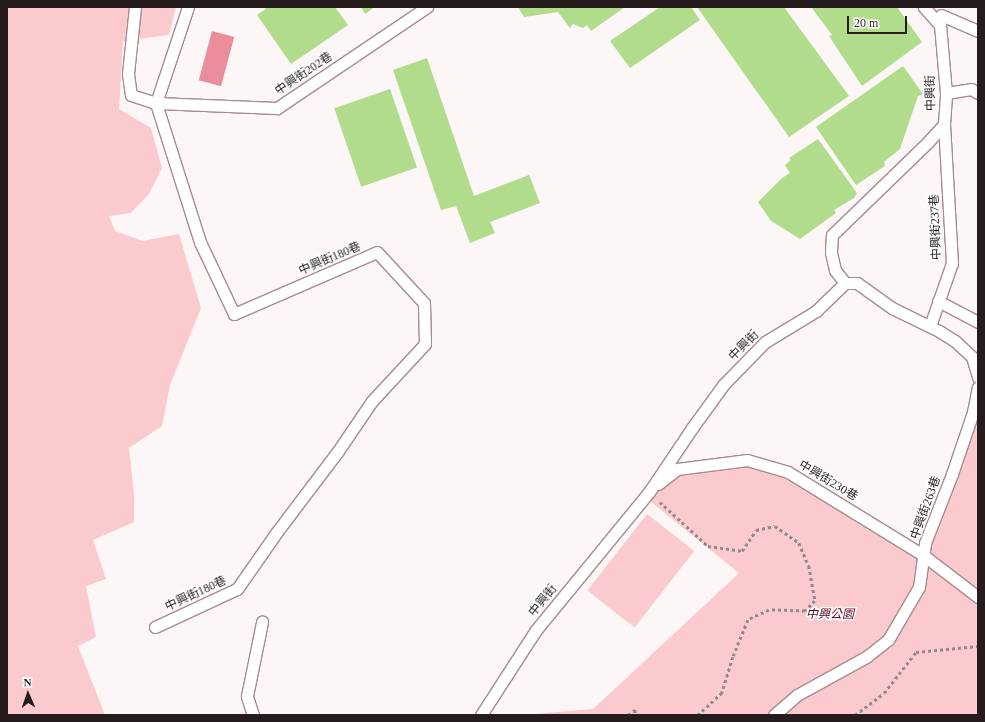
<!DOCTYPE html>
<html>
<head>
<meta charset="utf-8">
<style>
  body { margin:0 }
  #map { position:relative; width:985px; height:722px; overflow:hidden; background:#fcf6f6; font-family:"Times New Roman","Noto Sans TC",serif }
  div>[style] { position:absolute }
  .green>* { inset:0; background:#facacf; transform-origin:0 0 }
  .water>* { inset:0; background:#eb8c9a; transform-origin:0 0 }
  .building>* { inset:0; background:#b1dc8b; transform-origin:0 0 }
  .path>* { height:2.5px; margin-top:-1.25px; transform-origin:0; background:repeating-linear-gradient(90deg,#928a8a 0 3px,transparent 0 6px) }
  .roads { filter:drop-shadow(1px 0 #a68b8e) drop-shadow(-1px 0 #a68b8e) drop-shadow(0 1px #a68b8e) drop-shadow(0 -1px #a68b8e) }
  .lane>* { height:11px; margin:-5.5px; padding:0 5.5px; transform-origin:5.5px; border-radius:5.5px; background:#fff }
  span { translate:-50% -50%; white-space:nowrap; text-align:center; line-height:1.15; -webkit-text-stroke:3px #fff; paint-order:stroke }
  .street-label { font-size:12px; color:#261c1d }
  .park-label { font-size:12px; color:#5d0722; font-style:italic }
  .frame { position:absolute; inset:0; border:8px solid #261c1d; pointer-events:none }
  .north { position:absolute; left:8px; top:674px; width:40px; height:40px; -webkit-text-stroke:3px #fff; paint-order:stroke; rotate:358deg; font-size:11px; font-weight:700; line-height:16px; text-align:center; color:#261c1d }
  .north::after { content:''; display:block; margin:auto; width:14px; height:18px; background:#261c1d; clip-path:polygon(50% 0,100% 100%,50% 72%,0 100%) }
  .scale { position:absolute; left:847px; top:16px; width:60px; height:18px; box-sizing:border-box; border:2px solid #261c1d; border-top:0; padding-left:5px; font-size:12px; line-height:14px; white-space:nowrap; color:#261c1d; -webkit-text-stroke:3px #fff; paint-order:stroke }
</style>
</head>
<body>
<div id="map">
  <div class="green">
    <div style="clip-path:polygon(7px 7px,176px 7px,169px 35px,123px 41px,119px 109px,151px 128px,162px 168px,149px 194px,131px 213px,109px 216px,115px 231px,143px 241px,179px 234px,201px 308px,170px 385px,162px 426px,129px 448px,134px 494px,134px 522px,93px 540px,106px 579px,86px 586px,96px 637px,78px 646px,105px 715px,7px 715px)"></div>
    <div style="clip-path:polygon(978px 420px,978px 715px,523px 715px,593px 709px,739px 573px,645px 497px,678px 472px,749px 464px,767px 466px,925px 550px,931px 528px)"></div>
    <div style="left:647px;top:514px;width:60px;height:97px;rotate:38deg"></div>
  </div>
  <div class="water">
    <div style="left:212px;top:31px;width:23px;height:51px;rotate:15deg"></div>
  </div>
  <div class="building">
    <div style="clip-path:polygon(264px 7px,335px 7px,348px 25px,291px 64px,257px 15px,266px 9px)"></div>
    <div style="clip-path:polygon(361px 7px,375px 7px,365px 14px)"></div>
    <div style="clip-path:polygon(518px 7px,625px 7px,591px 31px,587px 25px,583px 28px,573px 24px,570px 28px,558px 12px,524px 17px)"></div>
    <div style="clip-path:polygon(660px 7px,691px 7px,700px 20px,630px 68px,610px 41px)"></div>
    <div style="clip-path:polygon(697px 7px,784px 7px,849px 96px,789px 137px)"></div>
    <div style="clip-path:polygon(811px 7px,897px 7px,922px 42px,862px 86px,829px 36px,832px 35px)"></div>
    <div style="clip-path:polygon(427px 58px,474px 196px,529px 175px,540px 203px,490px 222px,495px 233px,470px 243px,456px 206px,441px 210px,393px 70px)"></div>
    <div style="clip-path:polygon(903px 66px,923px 94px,918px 96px,900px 149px,884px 162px,885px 166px,856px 185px,816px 127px)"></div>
    <div style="left:390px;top:89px;width:83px;height:59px;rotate:71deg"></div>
    <div style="clip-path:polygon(818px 139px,857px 193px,854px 198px,834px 210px,836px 213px,800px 239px,771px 221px,758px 202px,782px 178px,790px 173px,785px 165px,791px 160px,789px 158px)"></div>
  </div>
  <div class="path">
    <div style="left:660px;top:502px;width:65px;rotate:42.5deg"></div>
    <div style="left:708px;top:546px;width:34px;rotate:8deg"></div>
    <div style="left:742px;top:551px;width:25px;rotate:-56deg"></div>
    <div style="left:756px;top:530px;width:19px;rotate:-12deg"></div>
    <div style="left:775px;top:526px;width:29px;rotate:35deg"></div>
    <div style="left:799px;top:543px;width:25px;rotate:67deg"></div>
    <div style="left:809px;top:566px;width:36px;rotate:80deg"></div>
    <div style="left:815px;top:601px;width:14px;rotate:135deg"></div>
    <div style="left:805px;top:611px;width:36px;rotate:-178deg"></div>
    <div style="left:769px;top:610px;width:23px;rotate:155deg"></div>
    <div style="left:748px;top:620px;width:40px;rotate:112deg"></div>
    <div style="left:733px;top:657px;width:38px;rotate:107deg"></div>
    <div style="left:722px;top:693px;width:33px;rotate:137deg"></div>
    <div style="left:628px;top:715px;width:9px;rotate:-36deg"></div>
    <div style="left:635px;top:710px;width:5px;rotate:79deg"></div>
    <div style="left:855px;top:715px;width:36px;rotate:-37deg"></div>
    <div style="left:884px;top:693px;width:52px;rotate:-52deg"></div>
    <div style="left:916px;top:652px;width:62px;rotate:-5.5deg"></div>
  </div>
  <div class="roads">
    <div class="lane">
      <div style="left:135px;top:7px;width:67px;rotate:96deg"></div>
      <div style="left:128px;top:74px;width:21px;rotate:82deg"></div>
      <div style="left:131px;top:95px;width:26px;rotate:18deg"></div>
      <div style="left:156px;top:103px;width:121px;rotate:2.4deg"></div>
      <div style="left:277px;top:108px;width:181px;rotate:-34deg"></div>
      <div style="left:941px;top:15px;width:40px;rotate:23.4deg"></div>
      <div style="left:946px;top:93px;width:25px;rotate:-9deg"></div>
      <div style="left:971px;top:89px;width:8px;rotate:30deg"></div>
      <div style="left:845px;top:283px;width:12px"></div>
      <div style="left:857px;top:283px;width:43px;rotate:35.5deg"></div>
      <div style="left:892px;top:308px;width:52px;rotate:26.1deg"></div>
      <div style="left:939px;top:331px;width:19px;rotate:32deg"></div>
      <div style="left:955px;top:341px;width:23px;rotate:43deg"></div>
      <div style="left:972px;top:357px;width:21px;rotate:73deg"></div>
      <div style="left:938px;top:301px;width:45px;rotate:27.7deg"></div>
      <div style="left:930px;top:326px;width:67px;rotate:-70.8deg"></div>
      <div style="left:952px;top:263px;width:139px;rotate:-93.3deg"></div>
      <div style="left:658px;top:484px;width:24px;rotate:-38deg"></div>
      <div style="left:677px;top:469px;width:71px;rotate:-7.3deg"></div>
      <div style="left:747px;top:460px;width:43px;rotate:16.3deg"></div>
      <div style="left:788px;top:472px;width:158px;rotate:31.6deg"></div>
      <div style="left:923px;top:555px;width:69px;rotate:37.4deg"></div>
      <div style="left:155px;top:627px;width:90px;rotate:-24.9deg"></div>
      <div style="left:237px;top:589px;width:68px;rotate:-55.1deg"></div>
      <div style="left:276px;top:533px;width:103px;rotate:-52.9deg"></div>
      <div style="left:338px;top:451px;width:60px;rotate:-55.8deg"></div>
      <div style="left:372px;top:401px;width:78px;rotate:-47.1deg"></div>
      <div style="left:425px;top:344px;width:41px;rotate:-91.4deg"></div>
      <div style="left:424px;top:303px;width:69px;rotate:-132.7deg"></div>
      <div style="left:377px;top:252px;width:156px;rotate:156.6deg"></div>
      <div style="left:234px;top:314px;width:80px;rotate:-115.3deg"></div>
      <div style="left:200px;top:242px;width:146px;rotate:-107.6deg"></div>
      <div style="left:156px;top:103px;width:101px;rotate:-71.6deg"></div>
      <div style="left:253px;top:715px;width:20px;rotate:-108deg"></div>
      <div style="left:247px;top:696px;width:76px;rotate:-78.5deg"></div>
      <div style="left:481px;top:715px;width:101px;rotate:-57.1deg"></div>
      <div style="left:536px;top:630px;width:178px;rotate:-50.7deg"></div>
      <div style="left:649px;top:492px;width:77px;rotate:-56.1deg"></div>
      <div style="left:692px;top:428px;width:54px;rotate:-54deg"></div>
      <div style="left:724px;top:384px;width:59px;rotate:-45.7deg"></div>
      <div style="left:765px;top:342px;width:60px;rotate:-31.3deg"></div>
      <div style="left:816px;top:311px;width:40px;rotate:-44deg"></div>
      <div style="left:845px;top:283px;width:16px;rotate:-128deg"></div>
      <div style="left:835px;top:270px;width:18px;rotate:-103deg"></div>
      <div style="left:831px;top:252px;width:17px;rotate:-87deg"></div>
      <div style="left:832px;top:235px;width:134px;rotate:-44.1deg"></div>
      <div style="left:928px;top:142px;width:24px;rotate:-48deg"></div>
      <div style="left:944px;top:124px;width:31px;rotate:-86deg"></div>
      <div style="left:946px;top:93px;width:68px;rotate:-95deg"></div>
      <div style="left:940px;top:25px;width:24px;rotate:-132deg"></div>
      <div style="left:774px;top:715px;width:30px;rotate:-41deg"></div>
      <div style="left:797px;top:695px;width:79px;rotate:-28.8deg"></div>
      <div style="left:866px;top:657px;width:28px;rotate:-38deg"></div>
      <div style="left:888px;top:640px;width:61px;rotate:-59.7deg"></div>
      <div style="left:919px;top:587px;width:44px;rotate:-82.2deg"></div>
      <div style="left:925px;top:543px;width:74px;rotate:-68.6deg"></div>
      <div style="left:952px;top:474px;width:65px;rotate:-71.3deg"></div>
      <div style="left:973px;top:412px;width:25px;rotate:-79deg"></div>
    </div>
  </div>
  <div class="street-label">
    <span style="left:304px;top:74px;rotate:-34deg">中興街202巷</span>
    <span style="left:931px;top:93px;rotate:-91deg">中興街</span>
    <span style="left:936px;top:227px;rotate:-92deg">中興街237巷</span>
    <span style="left:330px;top:259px;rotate:-23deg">中興街180巷</span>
    <span style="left:744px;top:346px;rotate:-45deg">中興街</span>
    <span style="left:828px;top:481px;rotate:31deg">中興街230巷</span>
    <span style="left:926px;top:508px;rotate:-70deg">中興街263巷</span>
    <span style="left:196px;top:594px;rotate:-25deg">中興街180巷</span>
    <span style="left:543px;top:601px;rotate:-51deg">中興街</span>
  </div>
  <div class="park-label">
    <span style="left:830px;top:615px">中興公園</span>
  </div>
  <div class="frame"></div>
  <div class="north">N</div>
  <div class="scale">20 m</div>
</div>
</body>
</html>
